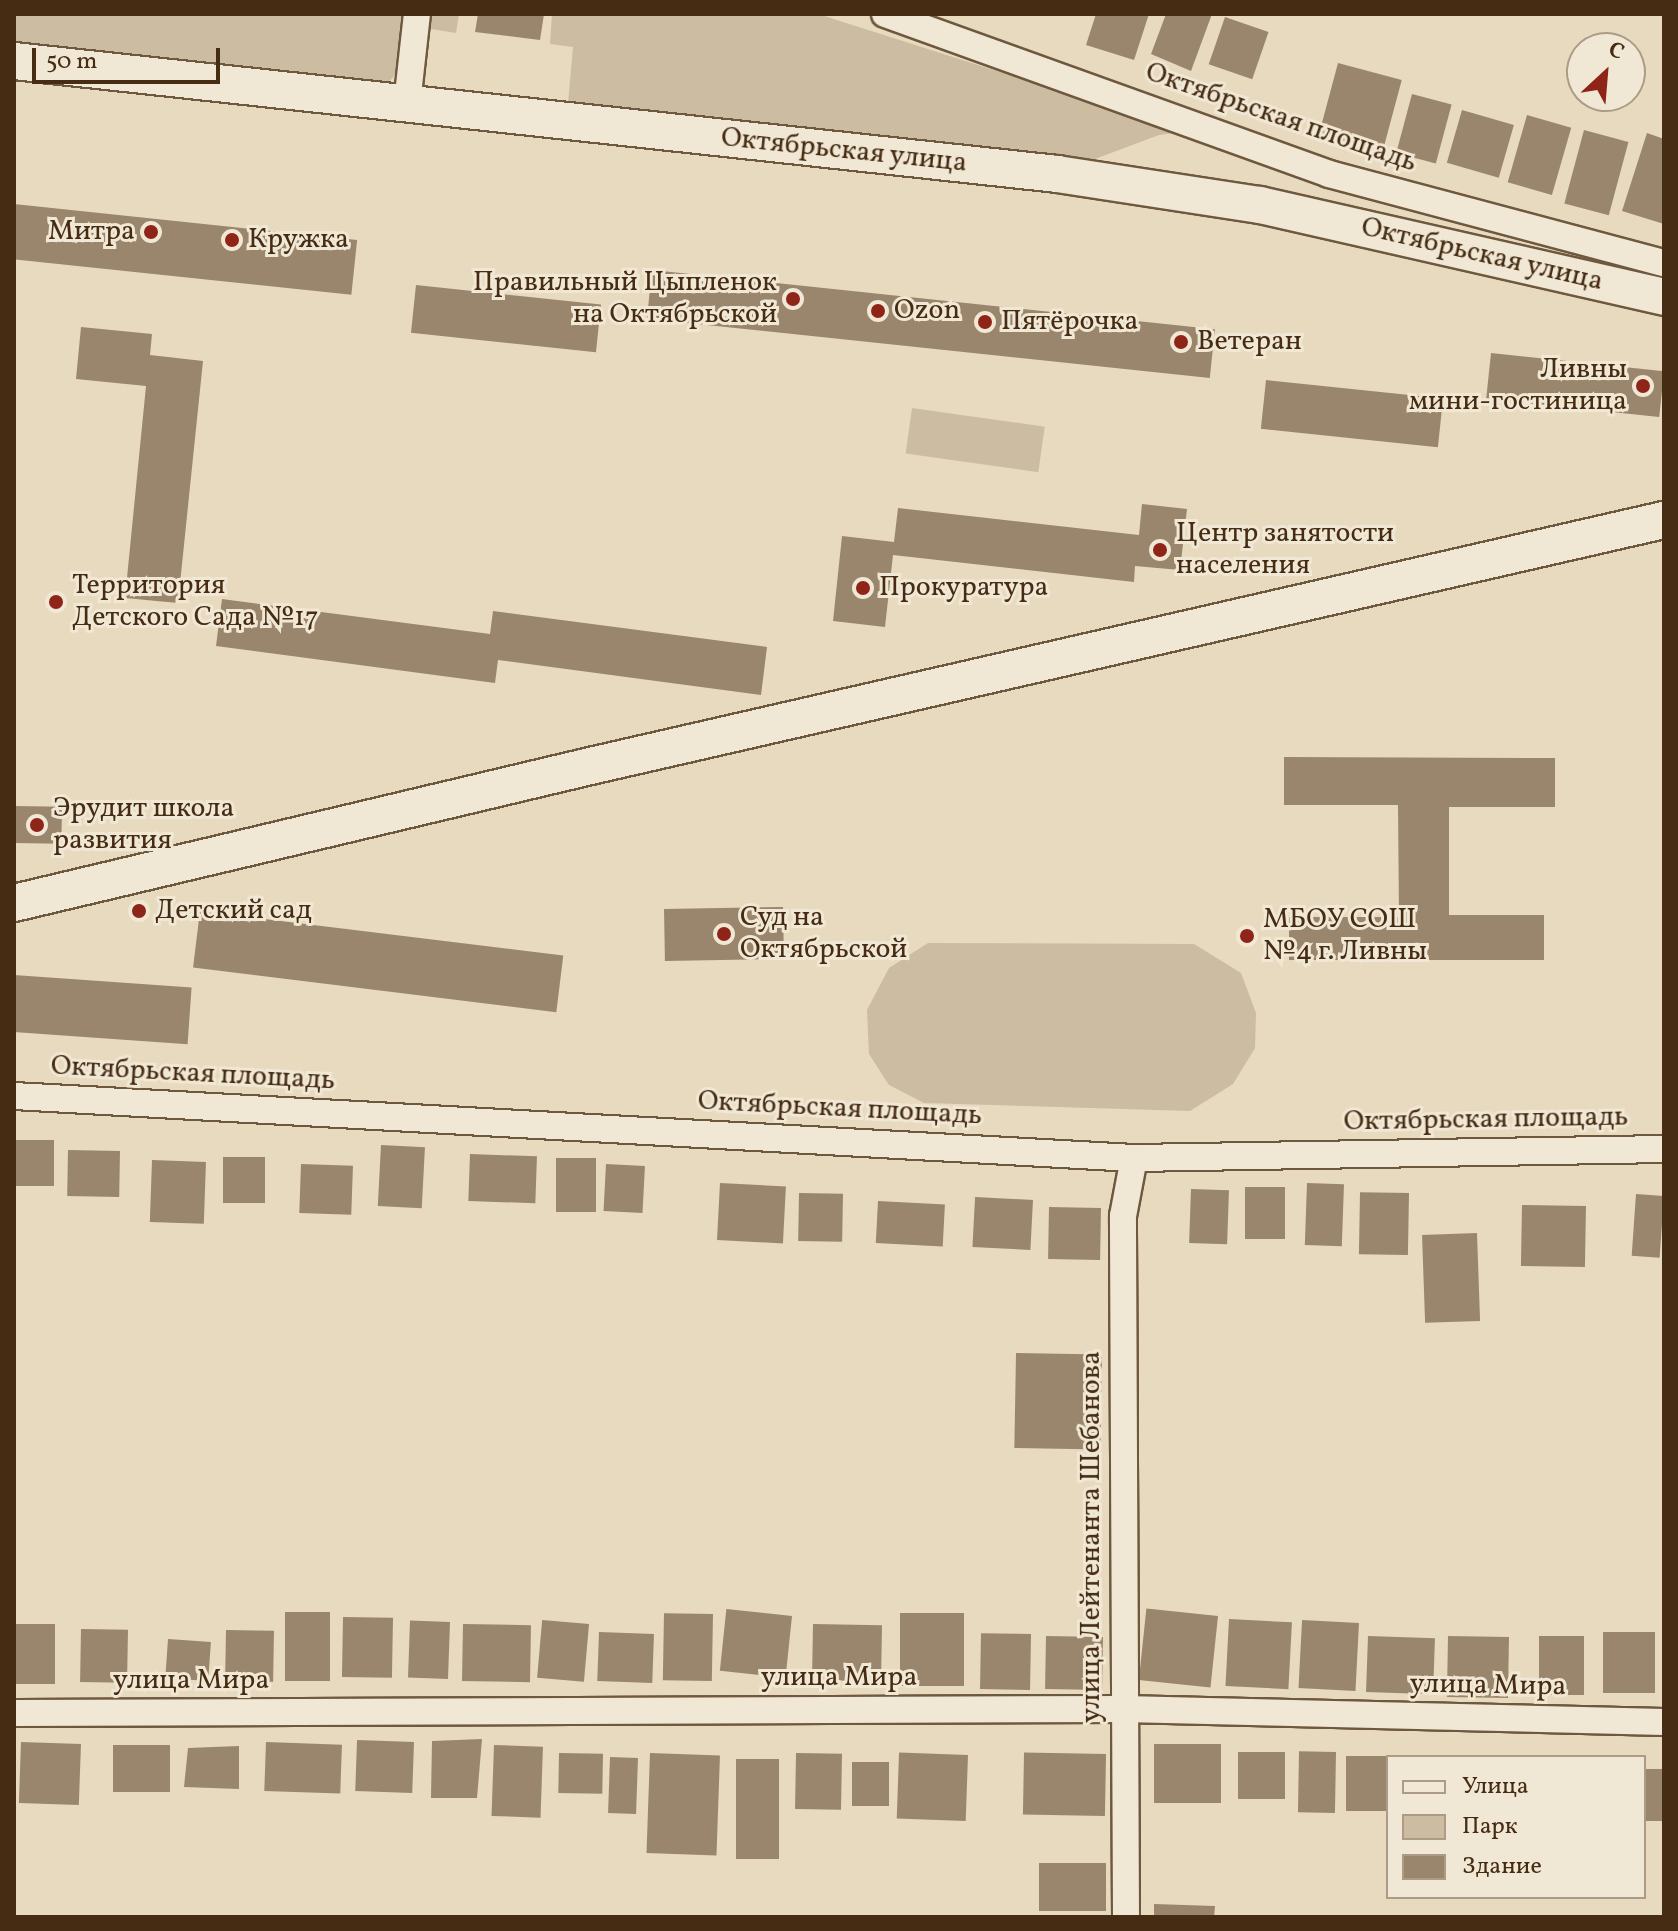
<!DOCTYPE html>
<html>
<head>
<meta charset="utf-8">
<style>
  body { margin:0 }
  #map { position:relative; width:1678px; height:1931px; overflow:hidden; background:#e8dabe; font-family:Vollkorn,serif }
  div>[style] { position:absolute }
  .green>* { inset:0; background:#ccbca1; transform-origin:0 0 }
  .building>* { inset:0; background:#9a866c; transform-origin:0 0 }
  .roads { filter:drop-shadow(2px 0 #6e583e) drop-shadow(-2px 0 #6e583e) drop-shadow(0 2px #6e583e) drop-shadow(0 -2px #6e583e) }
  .street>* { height:26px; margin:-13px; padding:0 13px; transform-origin:13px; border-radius:13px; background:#f0e7d5 }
  .secondary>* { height:36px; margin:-18px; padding:0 18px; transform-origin:18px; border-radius:18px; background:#f0e7d5 }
  .dots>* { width:22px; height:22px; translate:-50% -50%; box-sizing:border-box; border:4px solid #f0e7d5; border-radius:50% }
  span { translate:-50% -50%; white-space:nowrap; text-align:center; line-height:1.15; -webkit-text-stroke:6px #f0e7d5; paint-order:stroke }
  .street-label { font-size:28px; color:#452c13 }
  .poi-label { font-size:28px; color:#452c13 }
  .right { translate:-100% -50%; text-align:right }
  .left { translate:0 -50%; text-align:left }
  .frame { position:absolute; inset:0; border:16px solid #452c13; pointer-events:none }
  .legend { position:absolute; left:1386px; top:1755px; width:260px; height:144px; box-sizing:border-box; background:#f0e7d5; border:2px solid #ac9c87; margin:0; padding:10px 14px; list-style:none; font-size:24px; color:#452c13 }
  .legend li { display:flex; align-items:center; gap:16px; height:40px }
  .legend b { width:40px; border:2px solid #ac9c87 }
  .north { position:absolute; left:1566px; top:32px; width:80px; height:80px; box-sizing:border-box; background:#f0e7d5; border:2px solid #ac9c87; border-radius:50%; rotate:26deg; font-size:22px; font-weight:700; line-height:32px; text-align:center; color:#452c13 }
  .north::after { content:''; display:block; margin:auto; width:28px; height:36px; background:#8f2418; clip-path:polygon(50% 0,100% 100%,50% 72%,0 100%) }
  .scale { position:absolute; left:32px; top:48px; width:188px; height:36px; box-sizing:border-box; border:4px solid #452c13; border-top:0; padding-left:10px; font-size:24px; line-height:28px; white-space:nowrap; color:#452c13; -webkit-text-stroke:6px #f0e7d5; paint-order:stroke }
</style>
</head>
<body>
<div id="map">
  <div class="green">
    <div style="clip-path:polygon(14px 14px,402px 14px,397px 73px,386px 85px,14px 42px)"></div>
    <div style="clip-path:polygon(427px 14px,459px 14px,456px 33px,425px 28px)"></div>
    <div style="clip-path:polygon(552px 14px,818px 14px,1170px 126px,1175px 133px,1159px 135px,1095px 159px,568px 103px,573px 47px,550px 44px)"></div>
    <div style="left:912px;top:408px;width:134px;height:46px;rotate:8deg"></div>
    <div style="clip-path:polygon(928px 943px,1194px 944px,1241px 973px,1256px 1013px,1255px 1048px,1233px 1084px,1190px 1111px,924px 1103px,889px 1085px,869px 1054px,867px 1010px,889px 968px)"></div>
  </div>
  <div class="building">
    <div style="clip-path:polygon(478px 14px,544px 14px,540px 40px,475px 32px)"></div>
    <div style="clip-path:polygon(1096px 14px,1149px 14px,1134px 60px,1086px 45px)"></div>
    <div style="clip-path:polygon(1166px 14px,1212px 14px,1191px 71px,1151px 54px)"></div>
    <div style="left:1225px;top:17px;width:46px;height:50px;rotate:19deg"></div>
    <div style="left:1338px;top:63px;width:66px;height:74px;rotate:15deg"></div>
    <div style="left:1412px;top:94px;width:41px;height:61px;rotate:15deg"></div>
    <div style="left:1462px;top:110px;width:54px;height:55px;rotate:16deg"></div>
    <div style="left:1527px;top:115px;width:46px;height:70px;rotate:16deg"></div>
    <div style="left:1584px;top:130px;width:46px;height:76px;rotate:15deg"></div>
    <div style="clip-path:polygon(1647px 133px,1664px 139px,1664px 224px,1622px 211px)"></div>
    <div style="left:14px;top:204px;width:345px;height:55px;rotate:6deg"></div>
    <div style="left:652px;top:270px;width:566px;height:49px;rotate:6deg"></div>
    <div style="left:416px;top:285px;width:186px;height:48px;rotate:6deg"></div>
    <div style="clip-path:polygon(81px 327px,152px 334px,150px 355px,203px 361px,178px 603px,125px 598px,146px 386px,76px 379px)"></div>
    <div style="left:1491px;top:353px;width:174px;height:46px;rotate:6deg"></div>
    <div style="left:1266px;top:380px;width:178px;height:49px;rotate:6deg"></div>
    <div style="clip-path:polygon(1142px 504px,1187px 509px,1180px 570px,1135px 566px,1134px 582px,893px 555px,885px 627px,833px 621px,842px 536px,894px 542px,898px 508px,1139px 535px)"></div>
    <div style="clip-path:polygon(222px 599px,490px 634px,493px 611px,767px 647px,761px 695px,498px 660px,495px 683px,216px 646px)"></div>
    <div style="clip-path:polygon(1284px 757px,1555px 758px,1555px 807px,1449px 807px,1449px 915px,1544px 915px,1544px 960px,1289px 960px,1289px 917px,1399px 917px,1398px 805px,1284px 805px)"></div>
    <div style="left:14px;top:806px;width:48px;height:37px;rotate:1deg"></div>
    <div style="left:783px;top:907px;width:52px;height:119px;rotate:89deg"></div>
    <div style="left:200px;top:911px;width:366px;height:57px;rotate:7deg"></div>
    <div style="left:14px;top:975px;width:178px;height:57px;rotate:4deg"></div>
    <div style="left:14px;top:1140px;width:40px;height:46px"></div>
    <div style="left:381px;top:1145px;width:44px;height:61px;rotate:3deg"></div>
    <div style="left:68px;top:1150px;width:52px;height:46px;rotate:1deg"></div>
    <div style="left:470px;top:1154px;width:67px;height:47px;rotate:2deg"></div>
    <div style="left:223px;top:1157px;width:42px;height:46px"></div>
    <div style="left:556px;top:1158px;width:40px;height:54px"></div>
    <div style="left:152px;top:1160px;width:54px;height:62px;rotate:2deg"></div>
    <div style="left:301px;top:1164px;width:52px;height:49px;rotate:2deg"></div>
    <div style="left:606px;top:1164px;width:39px;height:47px;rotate:3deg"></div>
    <div style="left:720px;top:1183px;width:66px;height:57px;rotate:3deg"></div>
    <div style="left:1307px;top:1183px;width:37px;height:62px;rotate:2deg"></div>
    <div style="left:1245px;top:1187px;width:40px;height:52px"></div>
    <div style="left:1191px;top:1189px;width:38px;height:54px;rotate:2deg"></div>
    <div style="left:799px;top:1193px;width:44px;height:48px;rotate:1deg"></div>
    <div style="left:1409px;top:1193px;width:62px;height:49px;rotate:91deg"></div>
    <div style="left:1636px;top:1194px;width:28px;height:62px;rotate:4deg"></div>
    <div style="left:1033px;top:1200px;width:50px;height:58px;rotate:93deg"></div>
    <div style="left:878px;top:1201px;width:67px;height:42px;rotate:3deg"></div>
    <div style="left:1522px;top:1205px;width:64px;height:61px;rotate:1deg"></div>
    <div style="left:1049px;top:1207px;width:52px;height:52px;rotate:1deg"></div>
    <div style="left:1477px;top:1233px;width:88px;height:55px;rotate:88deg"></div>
    <div style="left:1016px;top:1353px;width:86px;height:95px;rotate:1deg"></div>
    <div style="left:285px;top:1612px;width:45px;height:69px"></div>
    <div style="left:900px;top:1613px;width:64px;height:73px"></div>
    <div style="left:713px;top:1614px;width:67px;height:49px;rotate:91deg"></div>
    <div style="left:792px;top:1616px;width:62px;height:66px;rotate:96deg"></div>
    <div style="left:1218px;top:1616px;width:72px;height:72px;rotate:96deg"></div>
    <div style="left:343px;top:1617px;width:50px;height:60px;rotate:1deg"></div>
    <div style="left:1229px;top:1619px;width:63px;height:67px;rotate:3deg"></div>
    <div style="left:450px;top:1622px;width:57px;height:40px;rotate:92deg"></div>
    <div style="left:1359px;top:1623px;width:68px;height:57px;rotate:93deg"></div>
    <div style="left:14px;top:1624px;width:41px;height:60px"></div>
    <div style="left:463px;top:1624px;width:68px;height:57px;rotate:1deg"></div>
    <div style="left:589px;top:1624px;width:58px;height:47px;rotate:95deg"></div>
    <div style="left:813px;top:1624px;width:69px;height:56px;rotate:1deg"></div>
    <div style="left:81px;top:1629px;width:47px;height:53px;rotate:1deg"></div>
    <div style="left:226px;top:1630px;width:48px;height:51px;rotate:1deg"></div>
    <div style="left:599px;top:1632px;width:55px;height:49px;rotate:2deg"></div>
    <div style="left:1603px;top:1632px;width:52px;height:61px"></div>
    <div style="left:1031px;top:1634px;width:56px;height:50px;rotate:91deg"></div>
    <div style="left:1368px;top:1636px;width:67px;height:56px;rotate:2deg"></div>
    <div style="left:1448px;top:1636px;width:61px;height:61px;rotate:1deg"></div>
    <div style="left:1539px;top:1636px;width:45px;height:59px"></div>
    <div style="left:1103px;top:1637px;width:53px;height:57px;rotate:91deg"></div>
    <div style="left:168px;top:1639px;width:43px;height:39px;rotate:4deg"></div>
    <div style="clip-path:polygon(482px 1739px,477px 1798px,431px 1798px,432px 1741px)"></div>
    <div style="left:21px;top:1742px;width:60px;height:61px;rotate:2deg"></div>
    <div style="left:266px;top:1742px;width:76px;height:49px;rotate:2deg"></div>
    <div style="left:414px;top:1742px;width:51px;height:57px;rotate:92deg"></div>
    <div style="left:1154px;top:1744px;width:67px;height:59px"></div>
    <div style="left:113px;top:1745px;width:57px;height:47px"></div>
    <div style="left:494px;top:1745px;width:49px;height:71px;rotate:2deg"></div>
    <div style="clip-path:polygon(239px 1746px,239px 1789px,184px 1787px,188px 1748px)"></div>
    <div style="left:1238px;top:1752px;width:47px;height:47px"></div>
    <div style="left:1336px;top:1752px;width:61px;height:37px;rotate:91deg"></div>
    <div style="left:559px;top:1753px;width:44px;height:40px;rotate:1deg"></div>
    <div style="left:650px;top:1753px;width:70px;height:100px;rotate:2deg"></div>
    <div style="left:796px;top:1753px;width:46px;height:56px;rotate:1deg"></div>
    <div style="left:1106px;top:1754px;width:62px;height:82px;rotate:91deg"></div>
    <div style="left:968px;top:1755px;width:66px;height:69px;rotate:92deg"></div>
    <div style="left:1346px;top:1756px;width:42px;height:55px"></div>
    <div style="left:638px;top:1758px;width:56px;height:28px;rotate:92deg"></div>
    <div style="left:779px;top:1759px;width:100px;height:43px;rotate:90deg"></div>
    <div style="left:852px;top:1762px;width:37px;height:44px"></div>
    <div style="left:1664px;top:1769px;width:52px;height:20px;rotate:90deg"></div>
    <div style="left:1106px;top:1863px;width:48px;height:67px;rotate:90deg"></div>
    <div style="clip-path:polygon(1154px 1904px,1215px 1906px,1214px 1917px,1154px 1917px)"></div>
  </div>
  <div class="roads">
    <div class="street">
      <div style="left:885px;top:14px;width:472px;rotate:19.8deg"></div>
      <div style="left:1329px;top:174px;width:347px;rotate:14.9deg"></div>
      <div style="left:407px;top:104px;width:91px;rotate:-83.7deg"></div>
      <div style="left:14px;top:1096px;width:1122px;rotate:3.17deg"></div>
      <div style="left:1134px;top:1158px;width:530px;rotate:-0.97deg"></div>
      <div style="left:14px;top:1713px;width:1110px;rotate:-0.21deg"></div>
      <div style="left:1124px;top:1709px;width:540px;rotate:1.38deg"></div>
      <div style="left:1126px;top:1917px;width:701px;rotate:-90.25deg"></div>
      <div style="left:1123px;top:1216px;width:59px;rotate:-79.3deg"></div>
    </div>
    <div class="secondary">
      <div style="left:14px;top:61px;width:1049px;rotate:6.18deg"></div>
      <div style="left:1057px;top:174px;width:205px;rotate:8.7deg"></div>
      <div style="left:1260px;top:205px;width:414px;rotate:12.8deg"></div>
      <div style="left:14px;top:903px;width:588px;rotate:-13.37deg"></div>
      <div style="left:586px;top:767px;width:1106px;rotate:-12.91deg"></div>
    </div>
  </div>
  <div class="dots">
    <div style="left:151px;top:232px;background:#8f2418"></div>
    <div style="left:232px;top:240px;background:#8f2418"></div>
    <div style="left:793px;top:299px;background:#8f2418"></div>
    <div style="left:878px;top:311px;background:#8f2418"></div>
    <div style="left:985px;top:322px;background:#8f2418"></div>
    <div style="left:1181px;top:342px;background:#8f2418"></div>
    <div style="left:1643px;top:386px;background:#8f2418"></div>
    <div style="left:1160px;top:550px;background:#8f2418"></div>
    <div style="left:863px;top:588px;background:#8f2418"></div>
    <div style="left:56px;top:602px;background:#8f2418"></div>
    <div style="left:37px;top:825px;background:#8f2418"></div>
    <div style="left:139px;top:911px;background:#8f2418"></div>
    <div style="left:724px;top:934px;background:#8f2418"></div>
    <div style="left:1247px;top:936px;background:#8f2418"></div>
  </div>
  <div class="street-label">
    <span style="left:1281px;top:118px;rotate:19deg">Октябрьская площадь</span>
    <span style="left:844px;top:151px;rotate:6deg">Октябрьская улица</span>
    <span style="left:1482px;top:255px;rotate:13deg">Октябрьская улица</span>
    <span style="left:193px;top:1074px;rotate:3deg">Октябрьская площадь</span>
    <span style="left:840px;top:1109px;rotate:3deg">Октябрьская площадь</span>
    <span style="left:1486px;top:1120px;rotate:-1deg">Октябрьская площадь</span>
    <span style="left:1092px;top:1537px;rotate:-90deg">улица Лейтенанта Шебанова</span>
    <span style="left:839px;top:1678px">улица Мира</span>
    <span style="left:191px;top:1681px">улица Мира</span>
    <span style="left:1488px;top:1686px;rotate:1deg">улица Мира</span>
  </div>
  <div class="poi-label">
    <span class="right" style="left:135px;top:232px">Митра</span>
    <span class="left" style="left:248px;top:240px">Кружка</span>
    <span class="right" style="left:777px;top:299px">Правильный Цыпленок<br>на Октябрьской</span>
    <span class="left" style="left:894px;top:311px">Ozon</span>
    <span class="left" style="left:1001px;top:322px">Пятёрочка</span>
    <span class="left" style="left:1197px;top:342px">Ветеран</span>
    <span class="right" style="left:1627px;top:386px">Ливны<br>мини-гостиница</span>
    <span class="left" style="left:1176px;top:550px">Центр занятости<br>населения</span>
    <span class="left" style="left:72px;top:602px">Территория<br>Детского Сада №17</span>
    <span class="left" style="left:879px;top:588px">Прокуратура</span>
    <span class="left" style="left:53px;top:825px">Эрудит школа<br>развития</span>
    <span class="left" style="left:155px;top:911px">Детский сад</span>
    <span class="left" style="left:740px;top:934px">Суд на<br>Октябрьской</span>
    <span class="left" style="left:1263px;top:936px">МБОУ СОШ<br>№4 г. Ливны</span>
  </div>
  <div class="frame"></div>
  <ul class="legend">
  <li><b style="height:10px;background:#f0e7d5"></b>Улица</li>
  <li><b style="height:22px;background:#ccbca1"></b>Парк</li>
  <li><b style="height:22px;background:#9a866c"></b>Здание</li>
  </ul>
  <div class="north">С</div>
  <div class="scale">50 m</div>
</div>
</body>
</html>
